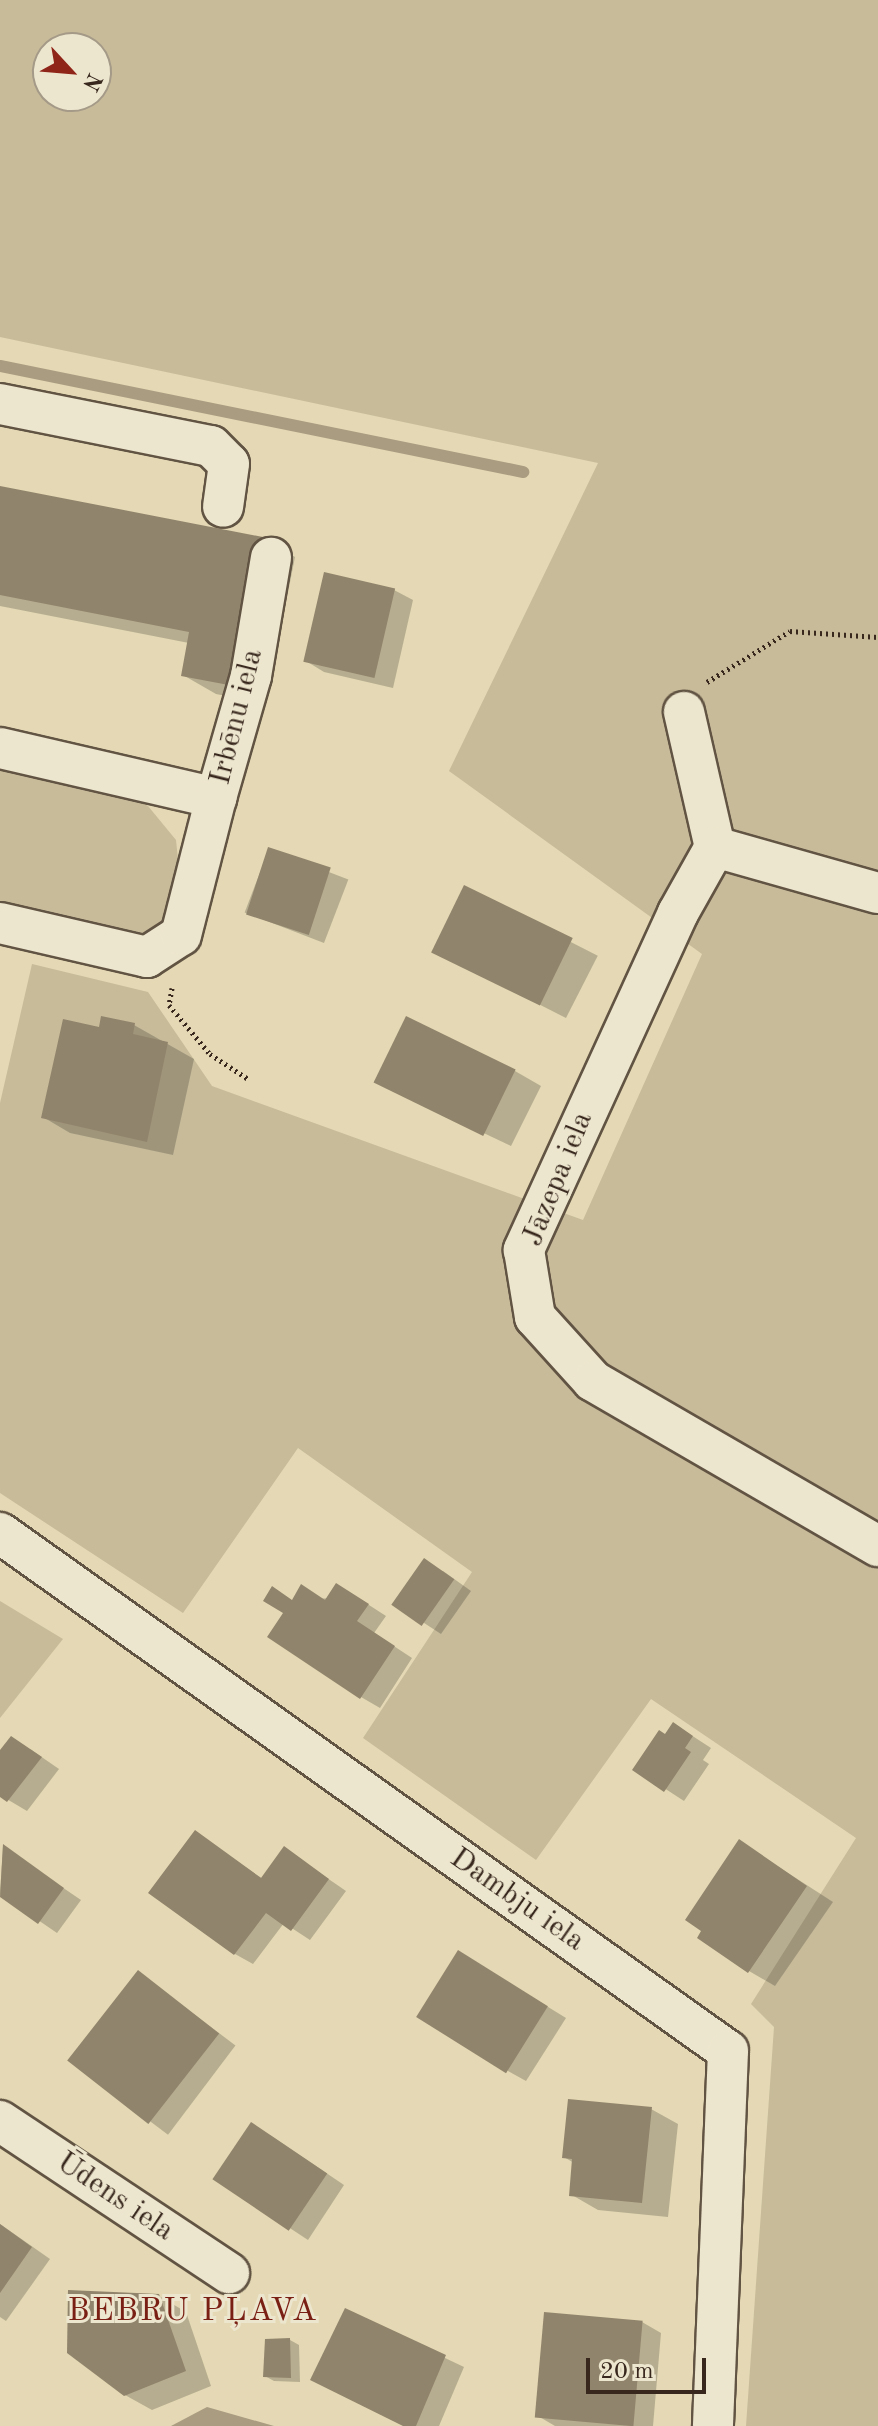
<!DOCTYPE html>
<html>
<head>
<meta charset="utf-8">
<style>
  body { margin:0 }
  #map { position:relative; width:878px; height:2426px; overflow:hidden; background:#e4d9b4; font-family:"Old Standard TT",serif }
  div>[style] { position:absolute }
  .green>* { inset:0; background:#c7bb9a }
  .water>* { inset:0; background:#a99c81 }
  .shadow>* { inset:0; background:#0003; transform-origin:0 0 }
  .stream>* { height:12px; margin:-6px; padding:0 6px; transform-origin:6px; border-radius:6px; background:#a99c81 }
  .building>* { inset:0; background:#91846c; transform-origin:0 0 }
  .path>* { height:5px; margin-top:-2.5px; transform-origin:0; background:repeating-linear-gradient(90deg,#37271d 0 2px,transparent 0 6px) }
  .roads { filter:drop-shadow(2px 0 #625443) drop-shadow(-2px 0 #625443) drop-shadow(0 2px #625443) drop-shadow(0 -2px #625443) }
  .street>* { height:40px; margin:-20px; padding:0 20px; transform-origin:20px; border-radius:20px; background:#ede6ce }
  span { translate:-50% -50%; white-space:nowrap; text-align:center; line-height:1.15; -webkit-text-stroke:6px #ede6ce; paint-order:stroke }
  .street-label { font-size:30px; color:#37271d }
  .neighbourhood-label { font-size:32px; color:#7a1f14; letter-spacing:2px }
  .north { position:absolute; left:32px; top:32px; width:80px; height:80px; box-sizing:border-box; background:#ede6ce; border:2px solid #a49a87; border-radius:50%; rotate:116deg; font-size:22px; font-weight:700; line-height:32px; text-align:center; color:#37271d }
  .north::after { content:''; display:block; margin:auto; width:28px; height:36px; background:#8f2418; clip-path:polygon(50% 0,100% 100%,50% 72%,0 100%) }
  .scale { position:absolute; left:586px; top:2358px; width:120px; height:36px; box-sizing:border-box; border:4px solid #37271d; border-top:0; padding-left:10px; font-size:24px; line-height:28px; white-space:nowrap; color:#37271d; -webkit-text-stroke:6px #ede6ce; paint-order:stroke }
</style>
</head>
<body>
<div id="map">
  <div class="green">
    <div style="clip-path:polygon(evenodd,0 0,878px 0,878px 2426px,746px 2426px,774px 2027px,751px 2004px,856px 1838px,651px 1699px,536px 1860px,363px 1738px,472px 1572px,298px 1448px,183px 1613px,0 1493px,0 1103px,32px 964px,148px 992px,212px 1086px,583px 1220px,702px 954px,449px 771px,598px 463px,0 337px,0 0,48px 48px,96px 48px,96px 96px,48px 96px,48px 48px)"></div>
    <div style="clip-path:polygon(0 765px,119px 791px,148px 806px,176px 840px,181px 889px,151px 939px,0 914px)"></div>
    <div style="clip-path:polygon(0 1601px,63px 1639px,0 1718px)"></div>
  </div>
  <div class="water">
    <div style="clip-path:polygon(207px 2407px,274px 2426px,171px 2426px)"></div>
  </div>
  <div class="shadow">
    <div style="clip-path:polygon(0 488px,262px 538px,295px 557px,266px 704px,216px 694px,183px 675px,189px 643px,0 606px)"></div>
    <div style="clip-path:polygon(394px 590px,413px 600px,393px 688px,324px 672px,306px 661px)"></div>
    <div style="left:269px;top:849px;width:85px;height:68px;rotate:21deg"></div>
    <div style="left:465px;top:888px;width:149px;height:70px;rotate:27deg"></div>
    <div style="clip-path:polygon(134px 1025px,194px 1059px,173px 1155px,70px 1133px,43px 1117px,100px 1029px)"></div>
    <div style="clip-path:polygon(515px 1071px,541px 1086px,511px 1146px,374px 1081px)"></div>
    <div style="clip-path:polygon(443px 1571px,471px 1591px,441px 1634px,395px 1604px)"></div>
    <div style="clip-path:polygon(355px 1596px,386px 1616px,374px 1633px,412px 1658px,380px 1708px,361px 1697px,293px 1601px)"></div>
    <div style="clip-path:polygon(674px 1724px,711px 1748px,703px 1760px,709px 1764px,684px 1801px,635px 1769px)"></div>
    <div style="clip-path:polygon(30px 1749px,59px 1769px,27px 1811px,0 1795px,0 1753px)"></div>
    <div style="clip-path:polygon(195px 1833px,263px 1879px,285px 1849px,346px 1891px,310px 1940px,284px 1923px,253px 1964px,235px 1954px)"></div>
    <div style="clip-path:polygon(740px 1842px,833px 1902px,775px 1986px,749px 1971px)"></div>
    <div style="clip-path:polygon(3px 1847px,81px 1900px,57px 1933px,0 1894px)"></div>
    <div style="clip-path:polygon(477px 1963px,566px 2018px,526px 2081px,508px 2071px)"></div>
    <div style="left:138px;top:1972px;width:122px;height:112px;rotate:37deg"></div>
    <div style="clip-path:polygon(651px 2109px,678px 2124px,668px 2217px,598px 2210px,572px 2195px,574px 2163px,564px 2157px)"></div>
    <div style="clip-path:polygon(270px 2135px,344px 2185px,308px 2240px,215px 2179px)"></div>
    <div style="clip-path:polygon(0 2224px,50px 2259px,6px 2321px,0 2317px)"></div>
    <div style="clip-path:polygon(159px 2296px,186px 2312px,211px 2386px,152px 2410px,125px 2395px)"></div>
    <div style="clip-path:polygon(346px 2311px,464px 2367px,439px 2426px,404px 2426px,312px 2380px)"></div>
    <div style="clip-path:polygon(642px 2322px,661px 2333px,653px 2426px,555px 2426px,538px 2416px)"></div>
    <div style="clip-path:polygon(290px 2340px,299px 2345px,300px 2382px,274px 2381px,265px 2376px)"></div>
  </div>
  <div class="stream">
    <div style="left:0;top:366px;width:534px;rotate:11.46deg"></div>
  </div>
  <div class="building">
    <div style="clip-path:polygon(0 486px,263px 537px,234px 686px,181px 676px,189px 632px,0 595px)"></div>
    <div style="left:324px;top:572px;width:73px;height:92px;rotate:13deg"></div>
    <div style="left:268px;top:847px;width:66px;height:71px;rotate:18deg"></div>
    <div style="left:464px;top:885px;width:121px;height:75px;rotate:26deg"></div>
    <div style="clip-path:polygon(101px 1016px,135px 1023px,133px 1034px,168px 1042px,147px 1142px,41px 1118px,63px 1019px,99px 1027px)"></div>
    <div style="left:406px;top:1016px;width:122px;height:74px;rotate:26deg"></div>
    <div style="left:424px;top:1558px;width:37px;height:57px;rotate:35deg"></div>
    <div style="clip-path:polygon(336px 1583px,369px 1604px,357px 1621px,395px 1646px,360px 1699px,267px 1637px,283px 1613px,263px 1601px,272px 1586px,292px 1600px,301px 1584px,325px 1600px)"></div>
    <div style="clip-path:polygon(673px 1722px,693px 1736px,685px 1748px,691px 1752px,664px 1792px,632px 1770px,659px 1730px,665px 1734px)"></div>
    <div style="clip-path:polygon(11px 1736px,42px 1757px,7px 1802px,0 1797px,0 1750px)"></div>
    <div style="clip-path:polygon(195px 1830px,261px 1878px,284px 1846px,329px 1879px,291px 1931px,266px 1913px,234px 1955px,148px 1893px)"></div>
    <div style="clip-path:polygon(739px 1839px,807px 1886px,748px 1973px,697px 1938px,701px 1931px,685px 1920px)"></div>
    <div style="clip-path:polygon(3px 1844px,64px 1888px,38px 1924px,0 1897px)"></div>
    <div style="left:458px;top:1950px;width:106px;height:79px;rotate:32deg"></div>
    <div style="left:138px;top:1970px;width:103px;height:115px;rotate:38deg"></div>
    <div style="clip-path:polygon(568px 2099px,652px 2107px,642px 2203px,569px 2196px,572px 2159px,562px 2158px)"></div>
    <div style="left:251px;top:2122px;width:92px;height:69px;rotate:34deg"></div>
    <div style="clip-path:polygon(0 2224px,32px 2247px,0 2293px)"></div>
    <div style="clip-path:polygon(68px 2290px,159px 2294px,186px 2371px,124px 2396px,67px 2353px)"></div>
    <div style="clip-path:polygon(345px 2308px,446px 2355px,416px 2426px,403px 2426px,310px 2380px)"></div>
    <div style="left:544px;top:2312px;width:99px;height:106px;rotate:5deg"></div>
    <div style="clip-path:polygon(290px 2338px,291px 2378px,263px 2377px,265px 2339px)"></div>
  </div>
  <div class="path">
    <div style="left:707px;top:682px;width:97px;rotate:-31.6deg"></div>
    <div style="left:790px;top:631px;width:88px;rotate:3.9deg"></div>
    <div style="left:172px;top:988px;width:17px;rotate:100deg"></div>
    <div style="left:169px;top:1005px;width:64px;rotate:50.1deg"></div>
    <div style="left:210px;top:1054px;width:45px;rotate:33.3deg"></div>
  </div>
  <div class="roads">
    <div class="street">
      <div style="left:0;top:404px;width:215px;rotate:11.3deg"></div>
      <div style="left:211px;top:446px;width:25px;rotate:45deg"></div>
      <div style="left:229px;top:464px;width:43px;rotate:97.9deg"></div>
      <div style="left:684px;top:712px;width:139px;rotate:77.1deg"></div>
      <div style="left:715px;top:847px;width:169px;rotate:15.8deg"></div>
      <div style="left:0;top:748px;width:222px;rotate:13deg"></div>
      <div style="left:216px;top:798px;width:127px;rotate:-74deg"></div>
      <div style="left:251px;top:676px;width:120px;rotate:-80.4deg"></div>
      <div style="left:715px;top:847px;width:76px;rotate:119.3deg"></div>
      <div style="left:678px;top:913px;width:371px;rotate:114.6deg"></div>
      <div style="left:524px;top:1250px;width:68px;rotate:80.7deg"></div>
      <div style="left:535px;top:1317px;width:86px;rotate:47.8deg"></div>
      <div style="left:593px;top:1381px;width:329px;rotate:30.1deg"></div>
      <div style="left:0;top:923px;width:151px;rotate:13deg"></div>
      <div style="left:147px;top:957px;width:40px;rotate:-32.9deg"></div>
      <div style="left:181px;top:935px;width:141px;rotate:-75.7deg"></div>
      <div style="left:0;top:1533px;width:893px;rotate:35.43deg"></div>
      <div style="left:728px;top:2051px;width:375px;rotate:92.3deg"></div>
      <div style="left:0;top:2121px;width:275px;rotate:33.6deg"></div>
    </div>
  </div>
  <div class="street-label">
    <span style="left:237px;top:717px;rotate:-76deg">Irbēnu iela</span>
    <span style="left:558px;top:1179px;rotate:-68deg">Jāzepa iela</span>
    <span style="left:517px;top:1900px;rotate:35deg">Dambju iela</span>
    <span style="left:115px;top:2197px;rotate:34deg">Ūdens iela</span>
  </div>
  <div class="neighbourhood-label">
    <span style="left:193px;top:2312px">BEBRU PĻAVA</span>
  </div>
  <div class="north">N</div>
  <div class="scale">20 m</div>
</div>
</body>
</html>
